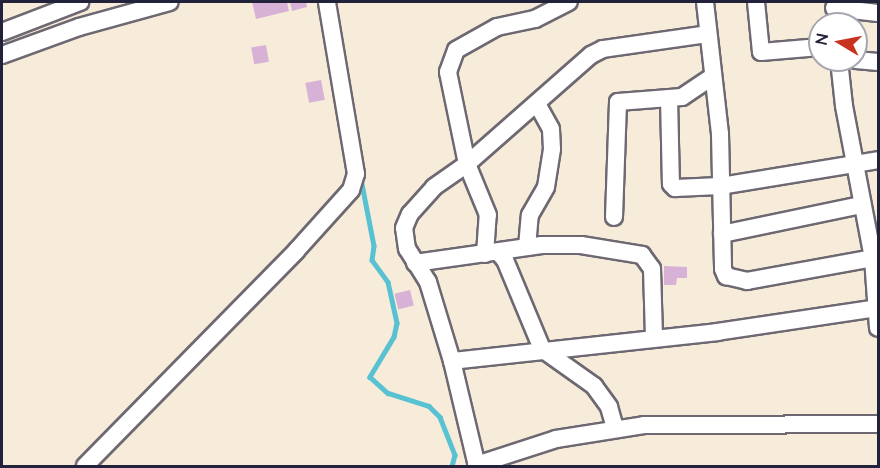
<!DOCTYPE html>
<html>
<head>
<meta charset="utf-8">
<style>
  body { margin:0 }
  #map { position:relative; width:880px; height:468px; overflow:hidden; background:#f7ebd9; font-family:"Architects Daughter",sans-serif }
  div>[style] { position:absolute }
  .stream>* { height:4.5px; margin:-2.25px; padding:0 2.25px; transform-origin:2.25px; border-radius:2.25px; background:#58c2d3 }
  .building>* { inset:0; background:#d8b2d6; transform-origin:0 0 }
  .roads { filter:drop-shadow(2px 0 #6d6872) drop-shadow(-2px 0 #6d6872) drop-shadow(0 2px #6d6872) drop-shadow(0 -2px #6d6872) }
  .minor>* { height:16px; margin:-8px; padding:0 8px; transform-origin:8px; border-radius:8px; background:#fff }
  span { translate:-50% -50%; white-space:nowrap; text-align:center; line-height:1.15; -webkit-text-stroke:4.5px #fff; paint-order:stroke }
  .frame { position:absolute; inset:0; border:3px solid #22223b; pointer-events:none }
  .north { position:absolute; left:808px; top:12px; width:60px; height:60px; box-sizing:border-box; background:#fff; border:2px solid #a7a7b1; border-radius:50%; rotate:280deg; font-size:16px; font-weight:700; line-height:24px; text-align:center; color:#22223b }
  .north::after { content:''; display:block; margin:auto; width:21px; height:27px; background:#c8321e; clip-path:polygon(50% 0,100% 100%,50% 72%,0 100%) }
</style>
</head>
<body>
<div id="map">
  <div class="stream">
    <div style="left:361px;top:179px;width:68px;rotate:79deg"></div>
    <div style="left:374px;top:246px;width:14px;rotate:98deg"></div>
    <div style="left:372px;top:260px;width:27px;rotate:54deg"></div>
    <div style="left:388px;top:282px;width:42px;rotate:77.6deg"></div>
    <div style="left:397px;top:323px;width:14px;rotate:102deg"></div>
    <div style="left:394px;top:337px;width:47px;rotate:121deg"></div>
    <div style="left:370px;top:377px;width:24px;rotate:42deg"></div>
    <div style="left:388px;top:393px;width:43px;rotate:17.6deg"></div>
    <div style="left:429px;top:406px;width:16px;rotate:45deg"></div>
    <div style="left:440px;top:417px;width:41px;rotate:68.5deg"></div>
    <div style="left:455px;top:455px;width:11px;rotate:105deg"></div>
  </div>
  <div class="building">
    <div style="clip-path:polygon(252px 2px,287px 2px,289px 11px,256px 19px)"></div>
    <div style="clip-path:polygon(290px 2px,306px 2px,307px 7px,292px 11px)"></div>
    <div style="left:266px;top:45px;width:17px;height:15px;rotate:80deg"></div>
    <div style="left:321px;top:80px;width:20px;height:16px;rotate:79deg"></div>
    <div style="clip-path:polygon(664px 266px,687px 267px,687px 278px,677px 278px,676px 285px,664px 285px)"></div>
    <div style="left:410px;top:290px;width:16px;height:16px;rotate:76deg"></div>
  </div>
  <div class="roads">
    <div class="minor">
      <div style="left:705px;top:2px;width:133px;rotate:83.5deg"></div>
      <div style="left:720px;top:134px;width:135px;rotate:88.7deg"></div>
      <div style="left:723px;top:269px;width:8px;rotate:67deg"></div>
      <div style="left:726px;top:276px;width:22px;rotate:13deg"></div>
      <div style="left:747px;top:281px;width:128px;rotate:-10.3deg"></div>
      <div style="left:756px;top:2px;width:50px;rotate:84.3deg"></div>
      <div style="left:761px;top:52px;width:59px;rotate:-4.8deg"></div>
      <div style="left:834px;top:8px;width:44px;rotate:6.5deg"></div>
      <div style="left:2px;top:32px;width:84px;rotate:-21deg"></div>
      <div style="left:2px;top:55px;width:82px;rotate:-20deg"></div>
      <div style="left:79px;top:27px;width:94px;rotate:-15.4deg"></div>
      <div style="left:839px;top:60px;width:46px;rotate:83.8deg"></div>
      <div style="left:844px;top:106px;width:155px;rotate:79.2deg"></div>
      <div style="left:873px;top:258px;width:70px;rotate:85.9deg"></div>
      <div style="left:856px;top:60px;width:22px;rotate:5deg"></div>
      <div style="left:669px;top:98px;width:86px;rotate:88.7deg"></div>
      <div style="left:671px;top:184px;width:6px;rotate:45deg"></div>
      <div style="left:675px;top:188px;width:45px;rotate:-2.5deg"></div>
      <div style="left:720px;top:186px;width:160px;rotate:-9.3deg"></div>
      <div style="left:614px;top:217px;width:115px;rotate:-88deg"></div>
      <div style="left:618px;top:102px;width:64px;rotate:-4.5deg"></div>
      <div style="left:682px;top:97px;width:37px;rotate:-34deg"></div>
      <div style="left:722px;top:234px;width:142px;rotate:-11.8deg"></div>
      <div style="left:527px;top:247px;width:32px;rotate:-85deg"></div>
      <div style="left:530px;top:215px;width:32px;rotate:-60deg"></div>
      <div style="left:546px;top:187px;width:38px;rotate:-81deg"></div>
      <div style="left:552px;top:149px;width:20px;rotate:-93deg"></div>
      <div style="left:551px;top:129px;width:29px;rotate:-119deg"></div>
      <div style="left:498px;top:252px;width:11px;rotate:49deg"></div>
      <div style="left:505px;top:260px;width:96px;rotate:67.4deg"></div>
      <div style="left:542px;top:349px;width:64px;rotate:35.4deg"></div>
      <div style="left:594px;top:386px;width:26px;rotate:54deg"></div>
      <div style="left:609px;top:407px;width:22px;rotate:74deg"></div>
      <div style="left:485px;top:254px;width:39px;rotate:-86deg"></div>
      <div style="left:488px;top:215px;width:55px;rotate:-112.4deg"></div>
      <div style="left:467px;top:164px;width:165px;rotate:-41.3deg"></div>
      <div style="left:591px;top:55px;width:13px;rotate:-27deg"></div>
      <div style="left:603px;top:49px;width:106px;rotate:-8.1deg"></div>
      <div style="left:415px;top:263px;width:128px;rotate:-8.1deg"></div>
      <div style="left:542px;top:245px;width:39px"></div>
      <div style="left:581px;top:245px;width:62px;rotate:9.3deg"></div>
      <div style="left:642px;top:255px;width:17px;rotate:54deg"></div>
      <div style="left:652px;top:269px;width:68px;rotate:88.3deg"></div>
      <div style="left:452px;top:361px;width:267px;rotate:-6.2deg"></div>
      <div style="left:717px;top:332px;width:162px;rotate:-8.5deg"></div>
      <div style="left:476px;top:465px;width:84px;rotate:-18deg"></div>
      <div style="left:556px;top:439px;width:89px;rotate:-9deg"></div>
      <div style="left:644px;top:425px;width:234px;rotate:-0.2deg"></div>
      <div style="left:85px;top:466px;width:301px;rotate:-45.5deg"></div>
      <div style="left:296px;top:251px;width:82px;rotate:-48deg"></div>
      <div style="left:351px;top:190px;width:17px;rotate:-73deg"></div>
      <div style="left:356px;top:174px;width:174px;rotate:-99.6deg"></div>
      <div style="left:477px;top:466px;width:108px;rotate:-103.4deg"></div>
      <div style="left:452px;top:361px;width:83px;rotate:-106.9deg"></div>
      <div style="left:428px;top:282px;width:39px;rotate:-122deg"></div>
      <div style="left:407px;top:249px;width:21px;rotate:-98deg"></div>
      <div style="left:404px;top:228px;width:15px;rotate:-67deg"></div>
      <div style="left:410px;top:214px;width:36px;rotate:-48deg"></div>
      <div style="left:434px;top:187px;width:40px;rotate:-34.9deg"></div>
      <div style="left:467px;top:164px;width:94px;rotate:-101.7deg"></div>
      <div style="left:448px;top:72px;width:23px;rotate:-70deg"></div>
      <div style="left:456px;top:50px;width:47px;rotate:-29.3deg"></div>
      <div style="left:497px;top:27px;width:39px;rotate:-12deg"></div>
      <div style="left:535px;top:19px;width:38px;rotate:-27deg"></div>
    </div>
  </div>
  <div class="frame"></div>
  <div class="north">N</div>
</div>
</body>
</html>
